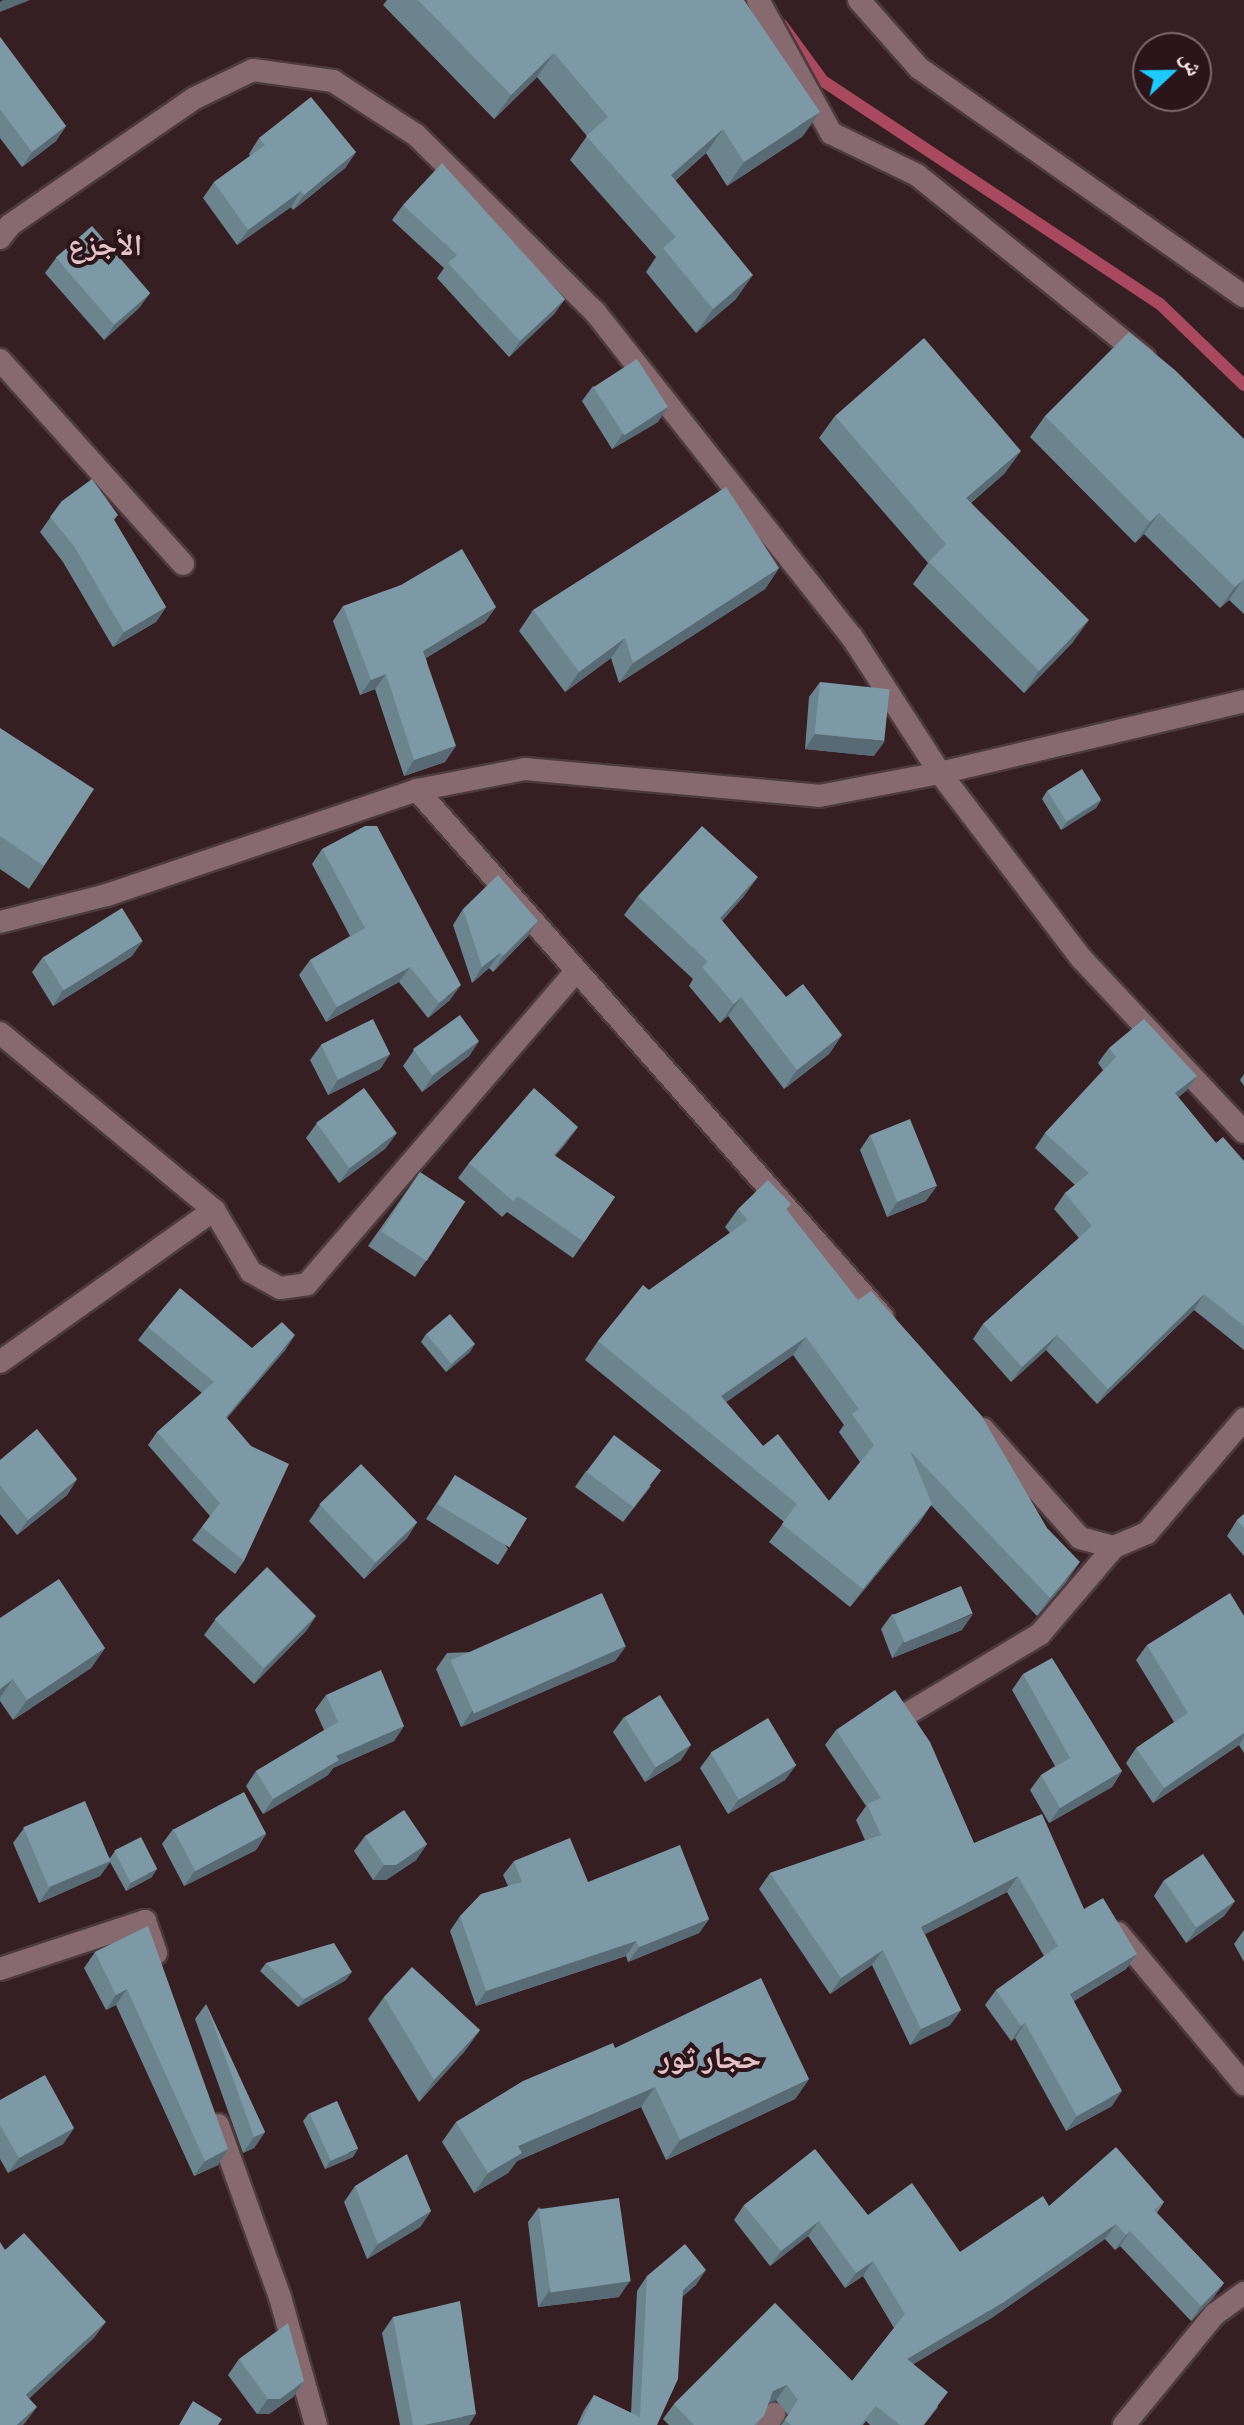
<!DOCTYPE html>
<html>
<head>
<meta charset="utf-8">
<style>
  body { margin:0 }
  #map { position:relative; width:1244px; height:2425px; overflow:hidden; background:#361f23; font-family:Lato,"Noto Naskh Arabic",sans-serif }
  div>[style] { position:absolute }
  .stream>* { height:12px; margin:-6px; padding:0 6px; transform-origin:6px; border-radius:6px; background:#a8495f }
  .roads { filter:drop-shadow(2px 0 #4d3a3d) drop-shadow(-2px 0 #4d3a3d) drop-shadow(0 2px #4d3a3d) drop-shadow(0 -2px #4d3a3d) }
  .minor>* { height:22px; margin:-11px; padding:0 11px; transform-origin:11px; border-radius:11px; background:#876a6f }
  .wall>* { inset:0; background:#6c848e }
  .shaded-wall>* { inset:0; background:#586b74 }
  .building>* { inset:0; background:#7d99a5; transform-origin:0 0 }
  span { translate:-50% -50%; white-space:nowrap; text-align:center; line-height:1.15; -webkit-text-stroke:8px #2b151a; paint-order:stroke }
  .district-label { font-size:30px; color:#e3c3c8; font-weight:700 }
  .north { position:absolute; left:1132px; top:32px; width:80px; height:80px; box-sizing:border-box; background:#2b151a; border:2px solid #7e6a6e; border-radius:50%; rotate:68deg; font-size:22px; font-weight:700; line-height:32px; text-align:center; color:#fae9eb }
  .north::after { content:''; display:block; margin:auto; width:28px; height:36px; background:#1dc9fd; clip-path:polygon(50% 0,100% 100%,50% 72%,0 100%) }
</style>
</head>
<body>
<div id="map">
  <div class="stream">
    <div style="left:782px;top:25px;width:69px;rotate:53.8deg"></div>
    <div style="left:823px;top:81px;width:403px;rotate:33.5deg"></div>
    <div style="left:1159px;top:303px;width:118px;rotate:44deg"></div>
  </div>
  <div class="roads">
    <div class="minor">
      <div style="left:758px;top:0;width:152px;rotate:61.2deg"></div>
      <div style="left:831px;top:133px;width:96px;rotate:26deg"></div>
      <div style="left:917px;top:175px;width:292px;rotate:38.8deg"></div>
      <div style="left:859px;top:0;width:91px;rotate:48.6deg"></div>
      <div style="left:919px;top:68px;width:397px;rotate:35.1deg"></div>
      <div style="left:0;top:238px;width:16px;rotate:-52deg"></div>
      <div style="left:10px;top:225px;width:224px;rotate:-34.5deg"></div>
      <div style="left:195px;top:98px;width:64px;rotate:-25.8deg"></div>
      <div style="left:253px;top:70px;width:81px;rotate:7.8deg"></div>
      <div style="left:333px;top:81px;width:99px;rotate:33deg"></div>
      <div style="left:416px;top:135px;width:252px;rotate:44.7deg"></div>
      <div style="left:595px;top:312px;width:414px;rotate:51.7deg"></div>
      <div style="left:852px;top:637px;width:162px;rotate:57.1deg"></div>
      <div style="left:940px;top:773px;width:233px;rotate:52.7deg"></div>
      <div style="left:1081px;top:958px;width:238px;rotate:46.9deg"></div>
      <div style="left:0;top:360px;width:274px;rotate:48.1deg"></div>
      <div style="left:417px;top:790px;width:703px;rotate:48.52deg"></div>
      <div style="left:0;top:922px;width:110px;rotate:-14.2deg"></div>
      <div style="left:107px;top:895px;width:327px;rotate:-18.7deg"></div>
      <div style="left:417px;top:790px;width:110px;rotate:-11deg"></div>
      <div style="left:525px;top:769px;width:295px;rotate:5.2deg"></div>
      <div style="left:819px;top:796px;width:123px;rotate:-10.8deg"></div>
      <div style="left:940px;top:773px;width:312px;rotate:-13.3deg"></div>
      <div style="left:0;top:1033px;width:278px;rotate:39.6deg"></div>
      <div style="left:214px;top:1210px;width:72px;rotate:59.2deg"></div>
      <div style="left:251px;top:1272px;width:33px;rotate:29deg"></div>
      <div style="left:280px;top:1288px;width:27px;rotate:-8deg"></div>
      <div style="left:307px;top:1284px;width:413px;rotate:-49.3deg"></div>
      <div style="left:0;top:1362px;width:262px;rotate:-35.4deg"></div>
      <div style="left:983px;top:1429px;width:146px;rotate:48.3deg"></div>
      <div style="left:1080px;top:1538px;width:35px;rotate:15deg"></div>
      <div style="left:1114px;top:1547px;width:36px;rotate:-23deg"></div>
      <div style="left:1147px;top:1533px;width:150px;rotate:-49.6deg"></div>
      <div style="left:907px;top:1714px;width:155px;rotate:-31deg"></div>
      <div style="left:1040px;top:1634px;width:114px;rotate:-49.6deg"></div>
      <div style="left:1118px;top:1933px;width:197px;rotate:50.2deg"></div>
      <div style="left:0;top:1969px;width:153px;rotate:-18.3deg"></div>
      <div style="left:145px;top:1921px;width:34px;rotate:71deg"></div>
      <div style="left:218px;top:2125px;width:183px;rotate:70.2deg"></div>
      <div style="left:280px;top:2297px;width:133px;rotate:74.3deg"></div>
      <div style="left:766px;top:2425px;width:14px;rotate:-54deg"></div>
      <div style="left:1124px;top:2425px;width:144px;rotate:-50.7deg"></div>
      <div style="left:1215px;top:2314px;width:36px;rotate:-36deg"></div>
    </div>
  </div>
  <div class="wall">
    <div style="clip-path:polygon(387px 0,744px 0,803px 136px,727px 186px,706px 153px,675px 181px,736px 299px,696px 333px,646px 272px,656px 257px,570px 160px,587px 136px,537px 77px,494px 119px,383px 5px)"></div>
    <div style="clip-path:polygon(0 37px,66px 126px,56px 141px,22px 167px,0 138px)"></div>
    <div style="clip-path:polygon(259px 138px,356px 152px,345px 168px,293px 210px,291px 207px,237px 245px,203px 198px,214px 182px,250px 156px,249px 154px)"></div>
    <div style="clip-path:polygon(403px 205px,565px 299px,554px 314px,509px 357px,437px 278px,444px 268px,392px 220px)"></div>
    <div style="clip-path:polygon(56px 258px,150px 293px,139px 308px,104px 340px,45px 273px)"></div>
    <div style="clip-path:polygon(593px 386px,658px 422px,612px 449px,582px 401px)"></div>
    <div style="clip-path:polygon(835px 416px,1005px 473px,971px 503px,1073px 642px,1024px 693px,913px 584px,928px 563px,819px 438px)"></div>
    <div style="clip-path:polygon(1045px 416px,1244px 439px,1244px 614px,1229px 600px,1220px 608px,1144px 534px,1135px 543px,1030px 437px)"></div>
    <div style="clip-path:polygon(62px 501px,118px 515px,114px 520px,166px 607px,156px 622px,113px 647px,63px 562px,40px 532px)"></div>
    <div style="clip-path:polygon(779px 568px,765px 589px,619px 683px,611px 658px,565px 692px,519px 631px,533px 610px)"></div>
    <div style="clip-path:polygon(343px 606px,496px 607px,485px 622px,426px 658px,445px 762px,404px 776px,375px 689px,360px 695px,333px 621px)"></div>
    <div style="clip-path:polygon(820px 682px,874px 756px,805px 749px,809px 697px)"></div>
    <div style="clip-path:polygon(0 728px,44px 866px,29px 889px,0 869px)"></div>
    <div style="clip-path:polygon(1047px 791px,1101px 800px,1096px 808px,1061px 830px,1042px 799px)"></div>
    <div style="clip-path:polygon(322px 849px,450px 1000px,428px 1018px,399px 982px,326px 1022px,299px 975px,310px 960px,350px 936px,312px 864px)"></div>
    <div style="clip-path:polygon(638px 896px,744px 896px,722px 921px,786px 997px,842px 1035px,829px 1054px,784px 1089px,728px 1016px,720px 1023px,689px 986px,693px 979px,624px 915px)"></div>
    <div style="clip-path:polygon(463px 909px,538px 921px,528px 936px,493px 972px,489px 968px,472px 983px,453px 925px)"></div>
    <div style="clip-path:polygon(132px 956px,53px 1006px,32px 972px,43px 957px)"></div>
    <div style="clip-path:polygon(479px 1041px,469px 1056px,422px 1092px,403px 1066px,414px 1050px)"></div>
    <div style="clip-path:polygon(321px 1045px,390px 1054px,380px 1069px,328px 1095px,310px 1060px)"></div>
    <div style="clip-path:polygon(1109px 1048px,1197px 1076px,1186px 1091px,1178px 1097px,1216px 1143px,1244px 1161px,1244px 1350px,1194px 1310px,1097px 1404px,1046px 1350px,1011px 1382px,973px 1339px,983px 1324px,1079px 1238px,1054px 1209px,1065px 1193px,1075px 1185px,1035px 1148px,1045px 1133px,1103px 1070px,1098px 1063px)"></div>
    <div style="clip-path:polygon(1244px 1074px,1244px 1086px,1240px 1080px)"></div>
    <div style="clip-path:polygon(317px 1123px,386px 1148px,339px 1183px,306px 1138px)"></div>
    <div style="clip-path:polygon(870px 1135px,926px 1201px,887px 1217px,860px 1150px)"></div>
    <div style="clip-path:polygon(567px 1142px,555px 1156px,615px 1197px,573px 1258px,507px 1212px,502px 1217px,458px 1178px,469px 1163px)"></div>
    <div style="clip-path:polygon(420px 1172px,426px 1261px,415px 1277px,368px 1246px)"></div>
    <div style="clip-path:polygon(evenodd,791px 1204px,787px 1210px,1067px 1581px,1037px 1616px,931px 1505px,919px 1523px,850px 1607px,769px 1542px,784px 1522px,585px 1360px,598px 1341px,649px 1290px,730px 1233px,725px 1227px,738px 1209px,791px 1204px,793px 1355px,844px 1425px,839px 1432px,860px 1462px,829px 1501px,763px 1446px,726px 1402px,793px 1355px)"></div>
    <div style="clip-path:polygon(148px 1327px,252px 1348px,286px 1349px,227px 1418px,244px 1561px,235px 1574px,192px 1540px,210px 1516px,148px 1445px,157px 1432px,202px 1393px,138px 1340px)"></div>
    <div style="clip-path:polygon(426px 1334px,470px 1352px,446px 1372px,421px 1342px)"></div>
    <div style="clip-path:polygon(0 1460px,77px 1479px,67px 1495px,17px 1535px,0 1514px)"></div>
    <div style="clip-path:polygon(586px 1471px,651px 1486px,623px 1522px,575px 1487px)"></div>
    <div style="clip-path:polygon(455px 1475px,508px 1549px,498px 1565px,426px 1519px)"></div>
    <div style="clip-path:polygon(320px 1505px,417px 1522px,407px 1538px,364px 1579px,309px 1521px)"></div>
    <div style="clip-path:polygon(1244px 1514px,1244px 1556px,1227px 1536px,1237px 1520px)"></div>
    <div style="clip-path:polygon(892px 1614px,962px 1630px,892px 1658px,881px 1629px)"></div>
    <div style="clip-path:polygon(316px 1616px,306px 1631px,254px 1684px,204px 1635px,215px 1620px)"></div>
    <div style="clip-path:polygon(1244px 1616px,1244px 1753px,1239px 1745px,1153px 1803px,1126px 1763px,1136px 1748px,1174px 1722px,1136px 1660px,1147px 1645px)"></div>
    <div style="clip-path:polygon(0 1618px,105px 1648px,91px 1668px,13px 1720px,0 1701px)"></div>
    <div style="clip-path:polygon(626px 1646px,615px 1661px,461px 1727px,436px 1669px,447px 1653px)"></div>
    <div style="clip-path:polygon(1023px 1674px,1122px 1771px,1112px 1787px,1049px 1823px,1030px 1790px,1041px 1775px,1055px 1766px,1012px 1690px)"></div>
    <div style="clip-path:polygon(326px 1695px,404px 1726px,394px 1741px,333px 1768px,328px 1775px,263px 1814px,246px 1786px,256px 1771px,324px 1730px,315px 1710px)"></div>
    <div style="clip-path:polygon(624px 1717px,681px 1760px,645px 1782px,613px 1732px)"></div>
    <div style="clip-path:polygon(836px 1730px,974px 1843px,1084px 1909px,1137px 1954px,1126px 1969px,1074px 2001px,1112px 2106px,1066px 2131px,1015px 2038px,1011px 2041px,985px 2005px,996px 1990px,1044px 1956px,1007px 1892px,925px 1934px,961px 2010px,950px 2025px,910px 2045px,872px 1965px,830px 1994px,759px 1889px,770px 1873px,865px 1840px,856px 1820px,866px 1806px,825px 1745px)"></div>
    <div style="clip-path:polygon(711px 1753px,796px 1765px,785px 1780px,728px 1814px,700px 1768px)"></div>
    <div style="clip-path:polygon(24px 1828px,110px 1858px,115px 1851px,152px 1877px,126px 1891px,110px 1862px,100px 1876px,39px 1903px,13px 1843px)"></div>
    <div style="clip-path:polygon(173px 1829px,266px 1834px,256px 1850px,184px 1886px,162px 1844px)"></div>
    <div style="clip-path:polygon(365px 1836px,427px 1844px,416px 1860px,386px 1880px,373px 1880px,354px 1851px)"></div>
    <div style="clip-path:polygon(514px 1861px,588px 1882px,709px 1919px,699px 1933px,628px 1962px,626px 1956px,476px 2006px,450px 1931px,460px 1916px,508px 1886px,503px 1875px)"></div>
    <div style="clip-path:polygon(1164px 1880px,1235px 1901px,1224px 1916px,1186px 1943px,1154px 1896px)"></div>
    <div style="clip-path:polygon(148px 1926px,218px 2165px,194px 2176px,116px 2005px,106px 2010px,84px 1968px,95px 1952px)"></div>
    <div style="clip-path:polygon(1244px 1930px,1244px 1962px,1234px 1944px)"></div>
    <div style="clip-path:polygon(266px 1963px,346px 1980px,298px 2007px,260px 1971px)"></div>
    <div style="clip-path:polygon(384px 1997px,480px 2030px,464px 2052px,419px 2102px,368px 2019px)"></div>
    <div style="clip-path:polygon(206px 2004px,265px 2132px,254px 2148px,243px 2153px,195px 2019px)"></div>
    <div style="clip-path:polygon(615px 2048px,809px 2079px,795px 2099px,666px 2160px,641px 2107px,517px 2161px,508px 2173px,474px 2193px,442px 2142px,456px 2122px)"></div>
    <div style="clip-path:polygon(0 2100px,74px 2128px,63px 2144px,8px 2173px,0 2159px)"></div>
    <div style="clip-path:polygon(309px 2113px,353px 2157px,325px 2169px,303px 2121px)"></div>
    <div style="clip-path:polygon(355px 2186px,431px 2211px,420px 2227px,367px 2259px,344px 2202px)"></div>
    <div style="clip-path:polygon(1164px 2202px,1157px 2213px,1224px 2283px,1213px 2298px,1191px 2321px,1120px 2246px,1115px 2250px,1105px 2239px,993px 2317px,913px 2364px,938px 2407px,924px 2425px,870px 2425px,866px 2421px,863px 2425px,781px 2425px,788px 2415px,776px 2400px,768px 2403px,757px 2425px,669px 2425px,663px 2419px,674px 2404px,775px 2303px,852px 2381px,894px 2328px,863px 2276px,845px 2288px,808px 2236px,770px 2266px,734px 2220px,744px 2205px,868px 2215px,960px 2252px,1049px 2206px)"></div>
    <div style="clip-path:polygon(539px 2207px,619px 2297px,538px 2307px,528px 2222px)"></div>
    <div style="clip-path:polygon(647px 2276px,696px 2285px,682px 2296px,657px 2425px,577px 2425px,584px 2410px,594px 2395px,631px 2413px,637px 2291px)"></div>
    <div style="clip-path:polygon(393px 2317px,469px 2425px,400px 2425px,382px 2333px)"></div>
    <div style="clip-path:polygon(239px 2359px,304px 2381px,293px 2397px,269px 2414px,257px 2414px,228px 2375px)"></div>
  </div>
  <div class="shaded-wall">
    <div style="clip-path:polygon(3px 0,30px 0,0 12px,0 2px)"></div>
    <div style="clip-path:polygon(554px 53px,537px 77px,494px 119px,511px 95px)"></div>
    <div style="clip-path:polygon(820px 112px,803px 136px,727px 186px,744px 162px)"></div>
    <div style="clip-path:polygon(66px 126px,56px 141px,22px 167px,32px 152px)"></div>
    <div style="clip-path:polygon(723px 129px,706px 153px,654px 199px,671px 175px)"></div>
    <div style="clip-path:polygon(356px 152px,345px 168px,293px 210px,304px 195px)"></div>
    <div style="clip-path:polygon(301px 191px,291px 207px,237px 245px,248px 230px)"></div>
    <div style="clip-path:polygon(753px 275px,736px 299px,696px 333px,713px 309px)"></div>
    <div style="clip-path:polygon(150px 293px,139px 308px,104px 340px,114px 325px)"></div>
    <div style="clip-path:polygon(565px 299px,554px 314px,509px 357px,520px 341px)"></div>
    <div style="clip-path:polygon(668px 407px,658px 422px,612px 449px,623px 434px)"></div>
    <div style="clip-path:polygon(1021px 451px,1005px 473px,950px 520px,966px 498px)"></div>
    <div style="clip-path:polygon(1159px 513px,1144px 534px,1135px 543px,1150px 522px)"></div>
    <div style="clip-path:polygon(779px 568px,765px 589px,619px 683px,633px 663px)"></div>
    <div style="clip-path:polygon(1243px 579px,1229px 600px,1220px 608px,1235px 587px)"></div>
    <div style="clip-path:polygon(166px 607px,156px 622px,113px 647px,124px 632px)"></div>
    <div style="clip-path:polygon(496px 607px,485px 622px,413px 666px,423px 651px)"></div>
    <div style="clip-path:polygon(1089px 620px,1073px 642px,1024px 693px,1039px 671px)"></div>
    <div style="clip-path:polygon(625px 638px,611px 658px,565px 692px,579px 672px)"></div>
    <div style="clip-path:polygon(386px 674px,375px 689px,360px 695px,371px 680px)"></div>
    <div style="clip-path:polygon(815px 734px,885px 741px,874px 756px,805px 749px)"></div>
    <div style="clip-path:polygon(456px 746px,445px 762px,404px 776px,414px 760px)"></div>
    <div style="clip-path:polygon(1101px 800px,1096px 808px,1061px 830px,1067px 822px)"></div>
    <div style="clip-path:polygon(758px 877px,744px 896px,707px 937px,720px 918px)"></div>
    <div style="clip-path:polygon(538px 921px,528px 936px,493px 972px,503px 956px)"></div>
    <div style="clip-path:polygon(143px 941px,132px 956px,53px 1006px,63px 990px)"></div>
    <div style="clip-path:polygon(500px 953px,489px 968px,472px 983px,482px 967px)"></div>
    <div style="clip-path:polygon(410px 967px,399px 982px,326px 1022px,337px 1007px)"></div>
    <div style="clip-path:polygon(461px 985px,450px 1000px,428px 1018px,439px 1003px)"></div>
    <div style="clip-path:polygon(741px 997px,728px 1016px,720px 1023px,734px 1004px)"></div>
    <div style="clip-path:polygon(842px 1035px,829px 1054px,784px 1089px,797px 1070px)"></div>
    <div style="clip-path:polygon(479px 1041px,469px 1056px,422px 1092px,433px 1076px)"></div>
    <div style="clip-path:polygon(390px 1054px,380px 1069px,328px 1095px,338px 1080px)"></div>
    <div style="clip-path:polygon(1197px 1076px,1186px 1091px,1164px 1109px,1175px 1093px)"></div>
    <div style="clip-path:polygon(578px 1127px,567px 1142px,543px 1170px,554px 1155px)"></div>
    <div style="clip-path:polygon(397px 1133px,386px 1148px,339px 1183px,350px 1168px)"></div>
    <div style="clip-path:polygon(937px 1186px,926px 1201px,887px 1217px,897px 1202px)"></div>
    <div style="clip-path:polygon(1204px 1294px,1194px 1310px,1097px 1404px,1108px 1389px)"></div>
    <div style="clip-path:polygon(295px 1335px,286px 1349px,217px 1430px,226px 1417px)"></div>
    <div style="clip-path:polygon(1057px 1335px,1046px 1350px,1011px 1382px,1022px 1367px)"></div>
    <div style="clip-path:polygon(806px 1337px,793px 1355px,708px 1415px,721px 1396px)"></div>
    <div style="clip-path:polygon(475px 1344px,470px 1352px,446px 1372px,452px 1364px)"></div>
    <div style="clip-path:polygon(77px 1479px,67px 1495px,17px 1535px,28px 1520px)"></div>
    <div style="clip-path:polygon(932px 1504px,919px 1523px,850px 1607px,863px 1589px)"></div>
    <div style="clip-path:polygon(417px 1522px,407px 1538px,364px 1579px,375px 1563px)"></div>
    <div style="clip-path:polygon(1080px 1562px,1067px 1581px,1037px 1616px,1050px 1598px)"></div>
    <div style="clip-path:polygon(973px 1614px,962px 1630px,892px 1658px,903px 1642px)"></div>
    <div style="clip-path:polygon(316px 1616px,306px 1631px,254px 1684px,264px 1669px)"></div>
    <div style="clip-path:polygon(626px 1646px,615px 1661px,461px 1727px,472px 1711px)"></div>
    <div style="clip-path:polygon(105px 1648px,91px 1668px,13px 1720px,27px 1700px)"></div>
    <div style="clip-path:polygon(13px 1679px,0 1698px,0 1689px)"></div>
    <div style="clip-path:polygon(404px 1726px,394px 1741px,333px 1768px,328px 1775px,263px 1814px,273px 1799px,336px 1756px)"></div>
    <div style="clip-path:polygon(1244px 1733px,1244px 1737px,1239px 1745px,1153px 1803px,1164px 1788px)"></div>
    <div style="clip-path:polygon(691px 1745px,681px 1760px,645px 1782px,656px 1767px)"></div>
    <div style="clip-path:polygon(796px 1765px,785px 1780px,728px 1814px,739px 1799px)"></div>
    <div style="clip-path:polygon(1122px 1771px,1112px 1787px,1049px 1823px,1060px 1808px)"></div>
    <div style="clip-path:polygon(266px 1834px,256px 1850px,184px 1886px,195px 1871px)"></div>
    <div style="clip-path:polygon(427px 1844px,416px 1860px,386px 1880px,373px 1880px,384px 1865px)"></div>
    <div style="clip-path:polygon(111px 1861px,100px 1876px,39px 1903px,50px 1887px)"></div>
    <div style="clip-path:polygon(157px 1869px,152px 1877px,126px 1891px,131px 1883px)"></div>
    <div style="clip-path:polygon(1018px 1876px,1007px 1892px,910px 1942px,921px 1927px)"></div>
    <div style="clip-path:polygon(1235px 1901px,1224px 1916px,1186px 1943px,1197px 1928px)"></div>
    <div style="clip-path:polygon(709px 1919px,699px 1933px,628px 1962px,639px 1947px)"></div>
    <div style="clip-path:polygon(636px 1941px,626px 1956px,476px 2006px,486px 1991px)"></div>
    <div style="clip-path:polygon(883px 1950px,872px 1965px,830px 1994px,841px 1978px)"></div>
    <div style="clip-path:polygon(1137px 1954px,1126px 1969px,1059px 2010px,1070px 1994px)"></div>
    <div style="clip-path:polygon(352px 1972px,346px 1980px,298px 2007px,304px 1999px)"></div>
    <div style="clip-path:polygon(127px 1989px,116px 2005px,106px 2010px,116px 1995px)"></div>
    <div style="clip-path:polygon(961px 2010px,950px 2025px,910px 2045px,921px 2029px)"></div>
    <div style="clip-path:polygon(1025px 2023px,1015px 2038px,1011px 2041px,1021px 2026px)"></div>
    <div style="clip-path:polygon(480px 2030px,464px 2052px,419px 2102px,434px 2080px)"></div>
    <div style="clip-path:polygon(809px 2079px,795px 2099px,666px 2160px,680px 2140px)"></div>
    <div style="clip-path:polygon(655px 2087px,641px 2107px,517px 2161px,508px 2173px,474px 2193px,488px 2173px,518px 2146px)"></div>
    <div style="clip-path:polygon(1122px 2091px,1112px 2106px,1066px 2131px,1077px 2116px)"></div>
    <div style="clip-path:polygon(74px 2128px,63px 2144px,8px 2173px,19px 2158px)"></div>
    <div style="clip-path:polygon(265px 2132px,254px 2148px,243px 2153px,254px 2137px)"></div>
    <div style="clip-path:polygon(228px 2149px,218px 2165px,194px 2176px,205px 2161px)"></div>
    <div style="clip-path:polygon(358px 2149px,353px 2157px,325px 2169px,330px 2161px)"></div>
    <div style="clip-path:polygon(431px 2211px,420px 2227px,367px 2259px,378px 2244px)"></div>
    <div style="clip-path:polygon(819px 2221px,808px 2236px,770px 2266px,781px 2251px)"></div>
    <div style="clip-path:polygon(1116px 2224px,1105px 2239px,993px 2317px,897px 2374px,907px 2359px)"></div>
    <div style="clip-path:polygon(1130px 2231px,1120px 2246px,1115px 2250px,1126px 2235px)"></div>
    <div style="clip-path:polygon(873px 2261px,863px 2276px,845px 2288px,856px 2273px)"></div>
    <div style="clip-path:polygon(706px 2270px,696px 2285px,673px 2305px,683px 2290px)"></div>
    <div style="clip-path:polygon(630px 2281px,619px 2297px,538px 2307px,549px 2291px)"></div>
    <div style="clip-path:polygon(1224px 2283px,1213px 2298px,1191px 2321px,1201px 2306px)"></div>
    <div style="clip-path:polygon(106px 2322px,94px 2338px,15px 2412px,26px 2395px)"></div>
    <div style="clip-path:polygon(304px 2381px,293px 2397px,269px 2414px,257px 2414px,268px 2399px)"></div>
    <div style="clip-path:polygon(787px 2385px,776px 2400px,763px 2406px,773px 2391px)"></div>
    <div style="clip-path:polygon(37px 2407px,25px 2423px,23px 2425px,17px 2425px)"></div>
    <div style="clip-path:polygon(476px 2414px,469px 2425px,424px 2425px)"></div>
  </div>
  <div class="building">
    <div style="clip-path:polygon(418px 0,744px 0,820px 112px,744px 162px,723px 129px,671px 175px,753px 275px,713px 309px,663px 248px,676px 237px,586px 136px,608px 117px,554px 53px,511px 95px)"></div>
    <div style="clip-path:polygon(0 37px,66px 126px,32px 152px,0 109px)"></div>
    <div style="clip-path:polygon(311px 97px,356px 152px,304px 195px,301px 191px,248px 230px,214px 182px,265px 145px,259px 138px)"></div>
    <div style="clip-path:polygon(442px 163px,565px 299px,520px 341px,448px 263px,457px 255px,403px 205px)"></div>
    <div style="left:92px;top:226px;width:89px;height:48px;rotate:49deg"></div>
    <div style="clip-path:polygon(1129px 332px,1176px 371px,1244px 439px,1244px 579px,1235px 587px,1159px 513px,1150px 522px,1045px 416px)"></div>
    <div style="clip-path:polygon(924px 338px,1021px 451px,966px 498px,1089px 620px,1039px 671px,929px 562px,946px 544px,835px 416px)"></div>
    <div style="left:637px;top:359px;width:57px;height:52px;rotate:57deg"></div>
    <div style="clip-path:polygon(92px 479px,118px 515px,113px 518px,166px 607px,124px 632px,74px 546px,50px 517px,62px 501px)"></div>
    <div style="clip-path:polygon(726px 487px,779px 568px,633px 663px,625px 638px,579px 672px,533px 610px)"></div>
    <div style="clip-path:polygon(462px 549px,496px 607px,423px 651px,456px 746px,414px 760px,386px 674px,371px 680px,343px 606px,401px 585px)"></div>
    <div style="left:820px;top:682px;width:70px;height:52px;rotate:6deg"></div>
    <div style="clip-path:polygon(0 728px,94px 789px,44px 866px,0 836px)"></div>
    <div style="left:1082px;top:769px;width:36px;height:41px;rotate:58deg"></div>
    <div style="clip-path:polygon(365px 826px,377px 826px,461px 985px,439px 1003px,410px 967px,337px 1007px,310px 960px,365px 928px,322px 849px)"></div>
    <div style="clip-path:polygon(702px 826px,758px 877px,720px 918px,786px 997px,803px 984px,842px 1035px,797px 1070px,741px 997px,734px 1004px,702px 967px,708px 962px,638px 896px)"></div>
    <div style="clip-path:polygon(498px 875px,538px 921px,503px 956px,500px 953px,482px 967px,463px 909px)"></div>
    <div style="left:122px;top:908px;width:39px;height:93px;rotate:58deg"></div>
    <div style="left:460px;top:1015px;width:32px;height:58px;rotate:54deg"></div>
    <div style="left:373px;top:1019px;width:39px;height:58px;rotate:64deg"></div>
    <div style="clip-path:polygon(1144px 1019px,1197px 1076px,1175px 1093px,1216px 1143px,1223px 1137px,1244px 1161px,1244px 1326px,1204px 1294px,1108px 1389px,1057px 1335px,1022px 1367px,983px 1324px,1092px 1226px,1065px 1193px,1089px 1173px,1045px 1133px,1116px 1057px,1109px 1048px)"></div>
    <div style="left:364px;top:1088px;width:56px;height:59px;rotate:54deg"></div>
    <div style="clip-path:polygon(534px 1088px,578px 1127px,554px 1155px,615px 1197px,584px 1242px,518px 1196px,513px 1201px,469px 1163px)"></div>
    <div style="left:910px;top:1119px;width:72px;height:43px;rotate:68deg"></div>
    <div style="left:420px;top:1172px;width:54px;height:71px;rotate:33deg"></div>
    <div style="clip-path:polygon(evenodd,768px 1180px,791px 1204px,786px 1209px,858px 1300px,871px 1291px,981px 1415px,1047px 1528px,1080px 1562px,1050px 1598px,910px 1451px,932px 1504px,863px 1589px,782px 1524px,797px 1504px,598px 1341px,643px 1285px,649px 1290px,748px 1220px,738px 1209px,768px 1180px,806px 1337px,859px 1409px,852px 1414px,874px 1445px,829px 1501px,778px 1434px,763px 1446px,721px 1396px,806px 1337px)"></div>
    <div style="clip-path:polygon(180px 1288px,252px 1348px,282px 1322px,295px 1335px,226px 1417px,251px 1446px,289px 1464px,244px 1561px,202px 1527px,220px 1503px,157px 1432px,214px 1382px,148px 1327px)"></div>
    <div style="left:450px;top:1314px;width:39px;height:31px;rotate:50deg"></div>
    <div style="clip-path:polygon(37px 1429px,77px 1479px,28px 1520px,0 1485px,0 1460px)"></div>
    <div style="left:614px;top:1435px;width:59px;height:46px;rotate:37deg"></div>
    <div style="left:361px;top:1464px;width:81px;height:58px;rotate:46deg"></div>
    <div style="left:455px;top:1475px;width:84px;height:34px;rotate:31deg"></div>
    <div style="clip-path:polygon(1244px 1514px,1244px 1528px,1237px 1520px)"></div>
    <div style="left:267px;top:1567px;width:69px;height:74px;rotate:45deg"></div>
    <div style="clip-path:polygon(59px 1579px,105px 1648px,27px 1700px,13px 1679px,0 1689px,0 1618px)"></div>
    <div style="left:961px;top:1586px;width:30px;height:74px;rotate:67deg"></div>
    <div style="left:602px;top:1593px;width:58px;height:166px;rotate:66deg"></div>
    <div style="clip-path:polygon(1230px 1593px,1244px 1616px,1244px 1733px,1164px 1788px,1136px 1748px,1188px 1713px,1147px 1645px)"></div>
    <div style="clip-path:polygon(1052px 1658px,1122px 1771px,1060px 1808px,1041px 1775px,1070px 1758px,1023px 1674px)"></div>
    <div style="clip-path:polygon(381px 1670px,404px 1726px,336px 1756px,339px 1760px,273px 1799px,256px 1771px,338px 1722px,326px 1695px)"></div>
    <div style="clip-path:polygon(895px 1690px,930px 1742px,974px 1843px,1042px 1814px,1084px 1909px,1103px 1898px,1137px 1954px,1070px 1994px,1122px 2091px,1077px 2116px,1025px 2023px,1021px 2026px,996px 1990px,1058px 1946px,1018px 1876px,921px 1927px,961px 2010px,921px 2029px,883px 1950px,841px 1978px,770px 1873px,881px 1835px,867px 1804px,881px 1798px,836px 1730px)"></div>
    <div style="left:660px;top:1695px;width:59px;height:42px;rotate:58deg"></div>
    <div style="left:768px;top:1718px;width:55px;height:67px;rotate:59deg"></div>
    <div style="left:244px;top:1792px;width:47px;height:80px;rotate:62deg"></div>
    <div style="left:85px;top:1801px;width:65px;height:67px;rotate:67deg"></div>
    <div style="clip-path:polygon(404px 1810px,427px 1844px,396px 1865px,384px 1865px,365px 1836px)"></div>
    <div style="left:141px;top:1837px;width:36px;height:30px;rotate:63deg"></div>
    <div style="clip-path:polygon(570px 1838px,588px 1882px,680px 1845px,709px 1919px,639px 1947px,636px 1941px,486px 1991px,460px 1916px,481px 1894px,522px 1882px,514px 1861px)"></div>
    <div style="left:1203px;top:1854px;width:57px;height:47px;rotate:56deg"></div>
    <div style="clip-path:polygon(148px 1926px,228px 2149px,205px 2161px,127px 1989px,116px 1995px,95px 1952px)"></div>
    <div style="clip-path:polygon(334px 1943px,352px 1972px,304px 1999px,266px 1963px)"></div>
    <div style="clip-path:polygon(412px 1967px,480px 2030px,434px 2080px,384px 1997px)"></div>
    <div style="clip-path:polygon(761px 1978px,809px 2079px,680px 2140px,655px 2087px,518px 2146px,522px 2153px,488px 2173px,456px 2122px,523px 2081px,613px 2043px,615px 2048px)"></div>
    <div style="clip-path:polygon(206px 2004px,265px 2132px,254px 2137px)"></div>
    <div style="clip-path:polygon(45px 2075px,74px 2128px,19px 2158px,0 2125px,0 2100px)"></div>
    <div style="left:337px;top:2101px;width:52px;height:30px;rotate:66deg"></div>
    <div style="clip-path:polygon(1116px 2147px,1164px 2202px,1154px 2210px,1224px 2283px,1201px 2306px,1130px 2231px,1126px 2235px,1116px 2224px,1004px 2302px,907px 2359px,948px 2392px,923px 2425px,900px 2425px,876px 2406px,860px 2425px,791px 2425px,785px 2420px,798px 2400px,787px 2385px,773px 2391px,764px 2416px,754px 2425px,694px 2425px,674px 2404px,775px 2303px,852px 2381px,905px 2314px,873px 2261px,856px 2273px,819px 2221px,781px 2251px,744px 2205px,815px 2149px,868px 2215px,912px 2183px,960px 2252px,1043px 2196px,1049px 2206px)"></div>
    <div style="clip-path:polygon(407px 2154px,431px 2211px,378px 2244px,355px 2186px)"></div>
    <div style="left:619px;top:2198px;width:84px;height:81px;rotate:82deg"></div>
    <div style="clip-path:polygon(24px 2233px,106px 2322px,26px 2395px,37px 2407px,17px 2425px,0 2425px,0 2242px,5px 2250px)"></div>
    <div style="clip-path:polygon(685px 2244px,706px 2270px,683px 2290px,678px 2379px,657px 2425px,580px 2425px,594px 2395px,640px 2417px,647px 2276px)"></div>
    <div style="clip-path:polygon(460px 2301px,476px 2414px,424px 2425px,413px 2425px,393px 2317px)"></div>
    <div style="clip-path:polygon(288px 2323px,304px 2381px,280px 2399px,268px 2399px,239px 2359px)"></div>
    <div style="clip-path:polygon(193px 2401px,222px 2419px,218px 2425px,179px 2425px)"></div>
  </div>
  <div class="district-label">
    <span style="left:105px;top:243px">الأجزع</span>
    <span style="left:710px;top:2056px">حجار ثور</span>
  </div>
  <div class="north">ش</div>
</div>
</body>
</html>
